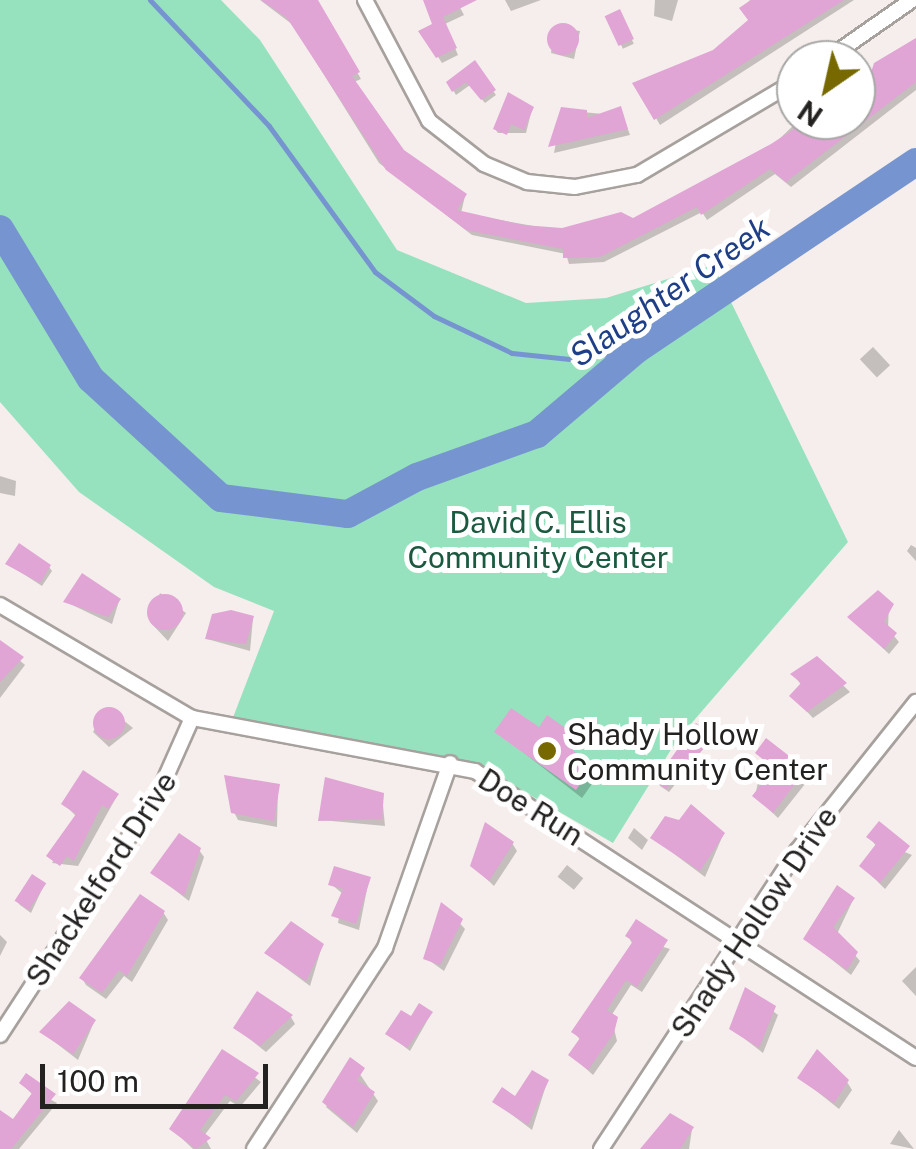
<!DOCTYPE html>
<html>
<head>
<meta charset="utf-8">
<style>
  body { margin:0 }
  #map { position:relative; width:916px; height:1149px; overflow:hidden; background:#f6eeec; font-family:"Public Sans",sans-serif }
  div>[style] { position:absolute }
  .green>* { inset:0; background:#97e2be }
  .shadow>* { inset:0; background:#0003; transform-origin:0 0 }
  .stream>* { height:5px; margin:-2.5px; padding:0 2.5px; transform-origin:2.5px; border-radius:2.5px; background:#7695d0 }
  .river>* { height:28px; margin:-14px; padding:0 14px; transform-origin:14px; border-radius:14px; background:#7695d0 }
  .building>* { inset:0; background:#e0a4d5; transform-origin:0 0 }
  .round { border-radius:50% }
  .roads { filter:drop-shadow(2px 0 #a7a19e) drop-shadow(-2px 0 #a7a19e) drop-shadow(0 2px #a7a19e) drop-shadow(0 -2px #a7a19e) }
  .minor>* { height:14px; margin:-7px; padding:0 7px; transform-origin:7px; border-radius:7px; background:#fff }
  .dots>* { width:28px; height:28px; translate:-50% -50%; box-sizing:border-box; border:5px solid #fff; border-radius:50% }
  span { translate:-50% -50%; white-space:nowrap; text-align:center; line-height:1.15; -webkit-text-stroke:10px #fff; paint-order:stroke }
  .park-label { font-size:30px; color:#1b5940 }
  .poi-label { font-size:30px; color:#242221 }
  .left { translate:0 -50%; text-align:left }
  .street-label { font-size:30px; color:#242221 }
  .water-label { font-size:32px; color:#1e3f87; font-style:italic }
  .north { position:absolute; left:776px; top:40px; width:100px; height:100px; box-sizing:border-box; background:#fff; border:2px solid #a7a7a6; border-radius:50%; rotate:214deg; font-size:28px; font-weight:700; line-height:40px; text-align:center; color:#242221 }
  .north::after { content:''; display:block; margin:auto; width:35px; height:45px; background:#776900; clip-path:polygon(50% 0,100% 100%,50% 72%,0 100%) }
  .scale { position:absolute; left:40px; top:1064px; width:228px; height:45px; box-sizing:border-box; border:5px solid #242221; border-top:0; padding-left:12px; font-size:30px; line-height:35px; white-space:nowrap; color:#242221; -webkit-text-stroke:8px #fff; paint-order:stroke }
</style>
</head>
<body>
<div id="map">
  <div class="green">
    <div style="clip-path:polygon(0 0,221px 0,260px 40px,397px 250px,526px 303px,606px 298px,713px 265px,848px 542px,677px 740px,613px 843px,492px 773px,232px 720px,274px 611px,214px 587px,79px 492px,0 402px)"></div>
  </div>
  <div class="shadow">
    <div style="clip-path:polygon(260px 0,317px 4px,361px 79px,354px 82px,402px 152px,465px 196px,461px 213px,562px 231px,633px 221px,772px 146px,799px 120px,856px 120px,856px 95px,916px 39px,916px 90px,791px 187px,775px 174px,707px 220px,702px 212px,604px 262px,569px 264px,566px 254px,472px 235px,379px 163px,293px 25px)"></div>
    <div style="clip-path:polygon(425px 0,456px 0,464px 15px,445px 24px,458px 55px,442px 63px,422px 32px,436px 26px)"></div>
    <div style="clip-path:polygon(505px 0,541px 0,511px 11px)"></div>
    <div style="clip-path:polygon(655px 0,678px 0,672px 21px,654px 16px)"></div>
    <div style="clip-path:polygon(750px 0,854px 0,660px 125px,636px 84px,715px 52px,750px 21px,743px 8px)"></div>
    <div style="left:619px;top:12px;width:35px;height:12px;rotate:65deg"></div>
    <div style="clip-path:polygon(554px 27px,580px 31px,574px 59px,551px 53px)"></div>
    <div style="clip-path:polygon(474px 64px,496px 95px,485px 103px,470px 85px,456px 95px,449px 83px)"></div>
    <div style="clip-path:polygon(532px 109px,526px 133px,498px 133px,495px 129px)"></div>
    <div style="clip-path:polygon(562px 110px,623px 116px,630px 135px,554px 153px)"></div>
    <div style="left:873px;top:347px;width:25px;height:18px;rotate:47deg"></div>
    <div style="clip-path:polygon(0 476px,16px 481px,15px 496px,0 493px)"></div>
    <div style="clip-path:polygon(911px 545px,916px 548px,916px 561px,907px 551px)"></div>
    <div style="clip-path:polygon(8px 564px,49px 567px,52px 571px,42px 586px)"></div>
    <div style="clip-path:polygon(160px 593px,186px 613px,168px 641px,150px 622px)"></div>
    <div style="clip-path:polygon(119px 601px,112px 624px,66px 602px)"></div>
    <div style="clip-path:polygon(889px 602px,888px 629px,899px 642px,889px 654px,850px 617px)"></div>
    <div style="clip-path:polygon(253px 618px,250px 651px,207px 639px)"></div>
    <div style="clip-path:polygon(0 643px,25px 665px,0 698px)"></div>
    <div style="clip-path:polygon(816px 659px,850px 692px,813px 718px,792px 696px,802px 686px,793px 674px)"></div>
    <div style="clip-path:polygon(107px 707px,133px 728px,109px 747px,93px 732px)"></div>
    <div style="clip-path:polygon(540px 731px,572px 736px,573px 753px,591px 767px,597px 777px,582px 798px,497px 732px)"></div>
    <div style="clip-path:polygon(712px 738px,669px 792px,660px 786px,658px 781px)"></div>
    <div style="clip-path:polygon(767px 742px,809px 779px,778px 818px,755px 796px)"></div>
    <div style="clip-path:polygon(278px 787px,277px 827px,238px 820px,234px 812px)"></div>
    <div style="clip-path:polygon(382px 795px,385px 826px,321px 820px)"></div>
    <div style="clip-path:polygon(117px 796px,78px 866px,52px 863px,77px 817px,64px 804px)"></div>
    <div style="clip-path:polygon(634px 828px,648px 840px,642px 850px,628px 838px)"></div>
    <div style="clip-path:polygon(723px 835px,705px 877px,653px 838px)"></div>
    <div style="clip-path:polygon(869px 837px,912px 855px,885px 889px,862px 866px,877px 847px)"></div>
    <div style="clip-path:polygon(512px 843px,517px 851px,494px 886px,473px 866px)"></div>
    <div style="clip-path:polygon(199px 850px,204px 857px,189px 901px,153px 873px)"></div>
    <div style="left:567px;top:865px;width:21px;height:15px;rotate:39deg"></div>
    <div style="clip-path:polygon(369px 879px,359px 930px,338px 923px,343px 894px,331px 884px)"></div>
    <div style="clip-path:polygon(44px 885px,31px 913px,20px 905px,17px 901px)"></div>
    <div style="clip-path:polygon(853px 900px,837px 934px,860px 961px,851px 975px,806px 939px)"></div>
    <div style="clip-path:polygon(443px 905px,465px 929px,444px 971px,426px 958px)"></div>
    <div style="clip-path:polygon(163px 912px,168px 920px,132px 982px,124px 976px,106px 999px,86px 985px,82px 978px)"></div>
    <div style="clip-path:polygon(0 935px,7px 942px,0 956px)"></div>
    <div style="clip-path:polygon(628px 936px,670px 949px,642px 992px,631px 985px,611px 1016px,617px 1041px,593px 1075px,571px 1055px,581px 1041px,574px 1032px,633px 945px)"></div>
    <div style="clip-path:polygon(322px 946px,310px 986px,267px 954px)"></div>
    <div style="clip-path:polygon(916px 967px,916px 996px,902px 981px)"></div>
    <div style="clip-path:polygon(746px 990px,778px 1015px,763px 1053px,732px 1029px)"></div>
    <div style="clip-path:polygon(431px 1014px,410px 1051px,388px 1034px)"></div>
    <div style="clip-path:polygon(291px 1017px,295px 1024px,266px 1052px,236px 1028px)"></div>
    <div style="clip-path:polygon(94px 1022px,78px 1060px,43px 1033px)"></div>
    <div style="clip-path:polygon(222px 1053px,261px 1082px,240px 1107px,230px 1101px,204px 1136px,211px 1149px,193px 1149px,172px 1129px)"></div>
    <div style="clip-path:polygon(351px 1061px,378px 1101px,357px 1133px,326px 1107px)"></div>
    <div style="clip-path:polygon(800px 1078px,847px 1082px,852px 1090px,839px 1109px)"></div>
    <div style="clip-path:polygon(547px 1082px,532px 1130px,495px 1102px,516px 1099px)"></div>
    <div style="clip-path:polygon(22px 1084px,57px 1103px,19px 1149px,0 1149px,0 1122px,13px 1122px,33px 1095px)"></div>
    <div style="clip-path:polygon(692px 1129px,689px 1149px,650px 1149px)"></div>
    <div style="clip-path:polygon(899px 1130px,914px 1149px,890px 1144px)"></div>
  </div>
  <div class="stream">
    <div style="left:150px;top:0;width:173px;rotate:46.6deg"></div>
    <div style="left:269px;top:126px;width:180px;rotate:54deg"></div>
    <div style="left:375px;top:272px;width:74px;rotate:36.7deg"></div>
    <div style="left:434px;top:316px;width:86px;rotate:25.4deg"></div>
    <div style="left:512px;top:353px;width:58px;rotate:5.9deg"></div>
    <div style="left:570px;top:359px;width:67px;rotate:-7.8deg"></div>
  </div>
  <div class="river">
    <div style="left:0;top:229px;width:175px;rotate:58.8deg"></div>
    <div style="left:91px;top:379px;width:176px;rotate:42.5deg"></div>
    <div style="left:221px;top:498px;width:128px;rotate:7.2deg"></div>
    <div style="left:348px;top:514px;width:78px;rotate:-28.2deg"></div>
    <div style="left:417px;top:477px;width:127px;rotate:-19.7deg"></div>
    <div style="left:537px;top:434px;width:130px;rotate:-40.3deg"></div>
    <div style="left:636px;top:350px;width:337px;rotate:-33.9deg"></div>
  </div>
  <div class="building">
    <div style="clip-path:polygon(261px 0,318px 0,360px 72px,352px 76px,404px 150px,467px 194px,457px 210px,523px 225px,562px 228px,621px 212px,633px 218px,771px 144px,794px 129px,788px 120px,856px 120px,874px 63px,916px 38px,916px 82px,786px 182px,770px 169px,701px 215px,697px 207px,600px 257px,563px 258px,563px 249px,466px 230px,386px 170px,287px 18px)"></div>
    <div style="clip-path:polygon(423px 0,477px 0,443px 17px,457px 48px,436px 58px,418px 31px,432px 24px)"></div>
    <div style="clip-path:polygon(751px 0,844px 0,654px 120px,632px 83px,713px 50px,748px 20px,739px 8px)"></div>
    <div style="left:620px;top:9px;width:33px;height:17px;rotate:65deg"></div>
    <div class="round" style="left:547px;top:23px;width:32px;height:32px"></div>
    <div style="clip-path:polygon(475px 60px,496px 90px,481px 100px,466px 82px,452px 92px,446px 82px)"></div>
    <div style="clip-path:polygon(508px 92px,534px 107px,524px 130px,511px 124px,507px 135px,493px 129px)"></div>
    <div style="clip-path:polygon(621px 106px,628px 129px,548px 147px,561px 107px,587px 110px,587px 118px)"></div>
    <div style="clip-path:polygon(19px 543px,51px 565px,40px 583px,5px 564px)"></div>
    <div style="clip-path:polygon(82px 573px,121px 599px,108px 617px,63px 602px)"></div>
    <div style="clip-path:polygon(878px 590px,894px 604px,884px 622px,897px 633px,884px 649px,847px 617px)"></div>
    <div class="round" style="left:147px;top:594px;width:36px;height:36px"></div>
    <div style="clip-path:polygon(231px 610px,254px 616px,246px 644px,205px 639px,212px 614px)"></div>
    <div style="clip-path:polygon(0 640px,24px 657px,0 682px)"></div>
    <div style="clip-path:polygon(817px 656px,847px 683px,807px 712px,789px 696px,801px 683px,790px 674px)"></div>
    <div class="round" style="left:93px;top:707px;width:32px;height:32px"></div>
    <div style="clip-path:polygon(511px 708px,539px 727px,547px 715px,574px 734px,566px 745px,593px 765px,576px 790px,494px 732px)"></div>
    <div style="clip-path:polygon(696px 723px,714px 737px,666px 789px,655px 781px)"></div>
    <div style="clip-path:polygon(766px 738px,806px 769px,773px 813px,752px 796px,764px 781px,756px 775px,766px 762px,755px 753px)"></div>
    <div style="clip-path:polygon(83px 770px,119px 794px,108px 809px,102px 805px,74px 861px,67px 856px,60px 866px,46px 856px,76px 814px,61px 804px)"></div>
    <div style="clip-path:polygon(224px 775px,280px 784px,274px 821px,231px 813px)"></div>
    <div style="clip-path:polygon(325px 777px,384px 793px,382px 819px,318px 821px)"></div>
    <div style="clip-path:polygon(691px 804px,725px 833px,700px 871px,650px 838px,665px 816px,679px 820px)"></div>
    <div style="clip-path:polygon(879px 821px,910px 846px,880px 883px,859px 866px,876px 844px,866px 837px)"></div>
    <div style="clip-path:polygon(485px 822px,514px 842px,489px 881px,470px 866px)"></div>
    <div style="clip-path:polygon(179px 833px,201px 848px,184px 896px,150px 873px)"></div>
    <div style="clip-path:polygon(334px 866px,371px 877px,356px 924px,331px 916px,343px 889px,328px 885px)"></div>
    <div style="left:32px;top:874px;width:17px;height:32px;rotate:33deg"></div>
    <div style="clip-path:polygon(837px 885px,855px 898px,833px 927px,858px 952px,847px 970px,803px 939px)"></div>
    <div style="clip-path:polygon(140px 894px,165px 911px,127px 976px,119px 970px,102px 993px,79px 978px)"></div>
    <div style="clip-path:polygon(441px 902px,463px 919px,440px 965px,423px 959px)"></div>
    <div style="clip-path:polygon(636px 919px,668px 940px,637px 987px,626px 980px,607px 1010px,618px 1017px,614px 1033px,588px 1070px,568px 1055px,580px 1038px,571px 1032px,633px 941px,625px 936px)"></div>
    <div style="clip-path:polygon(291px 921px,324px 944px,306px 981px,264px 953px)"></div>
    <div style="clip-path:polygon(745px 987px,776px 1006px,759px 1048px,729px 1029px)"></div>
    <div style="clip-path:polygon(257px 991px,293px 1015px,260px 1046px,233px 1028px)"></div>
    <div style="clip-path:polygon(69px 1001px,96px 1020px,73px 1054px,39px 1032px)"></div>
    <div style="clip-path:polygon(419px 1003px,433px 1012px,407px 1048px,385px 1034px,401px 1010px,411px 1016px)"></div>
    <div style="clip-path:polygon(222px 1049px,259px 1073px,236px 1101px,225px 1095px,200px 1130px,211px 1138px,196px 1149px,169px 1129px)"></div>
    <div style="clip-path:polygon(817px 1049px,849px 1080px,834px 1103px,797px 1078px)"></div>
    <div style="clip-path:polygon(350px 1057px,365px 1068px,357px 1080px,375px 1092px,353px 1127px,322px 1102px)"></div>
    <div style="clip-path:polygon(532px 1070px,549px 1080px,528px 1125px,492px 1102px,502px 1087px,515px 1096px)"></div>
    <div style="clip-path:polygon(26px 1073px,56px 1094px,11px 1149px,0 1149px,0 1110px,13px 1119px,32px 1093px,19px 1083px)"></div>
    <div style="clip-path:polygon(670px 1113px,694px 1127px,680px 1149px,640px 1149px)"></div>
  </div>
  <div class="roads">
    <div class="minor">
      <div style="left:365px;top:0;width:137px;rotate:62.1deg"></div>
      <div style="left:429px;top:121px;width:70px;rotate:38deg"></div>
      <div style="left:484px;top:164px;width:47px;rotate:22.7deg"></div>
      <div style="left:527px;top:182px;width:48px;rotate:5.9deg"></div>
      <div style="left:575px;top:187px;width:63px;rotate:-11deg"></div>
      <div style="left:637px;top:175px;width:185px;rotate:-30.6deg"></div>
      <div style="left:826px;top:60px;width:105px;rotate:-34.9deg"></div>
      <div style="left:0;top:605px;width:223px;rotate:30.5deg"></div>
      <div style="left:192px;top:718px;width:288px;rotate:10.6deg"></div>
      <div style="left:475px;top:771px;width:526px;rotate:33.06deg"></div>
      <div style="left:0;top:1035px;width:293px;rotate:-56.9deg"></div>
      <div style="left:160px;top:790px;width:79px;rotate:-66deg"></div>
      <div style="left:254px;top:1149px;width:240px;rotate:-56.9deg"></div>
      <div style="left:385px;top:948px;width:196px;rotate:-70.6deg"></div>
      <div style="left:601px;top:1149px;width:357px;rotate:-56.7deg"></div>
      <div style="left:797px;top:851px;width:191px;rotate:-51.4deg"></div>
    </div>
  </div>
  <div class="dots">
    <div style="left:547px;top:751px;background:#776900"></div>
  </div>
  <div class="park-label">
    <span style="left:538px;top:539px">David C. Ellis<br>Community Center</span>
  </div>
  <div class="poi-label">
    <span class="left" style="left:567px;top:751px">Shady Hollow<br>Community Center</span>
  </div>
  <div class="street-label">
    <span style="left:531px;top:807px;rotate:32deg">Doe Run</span>
    <span style="left:101px;top:879px;rotate:-57deg">Shackelford Drive</span>
    <span style="left:754px;top:922px;rotate:-56deg">Shady Hollow Drive</span>
  </div>
  <div class="water-label">
    <span style="left:670px;top:292px;rotate:-35deg">Slaughter Creek</span>
  </div>
  <div class="north">N</div>
  <div class="scale">100 m</div>
</div>
</body>
</html>
